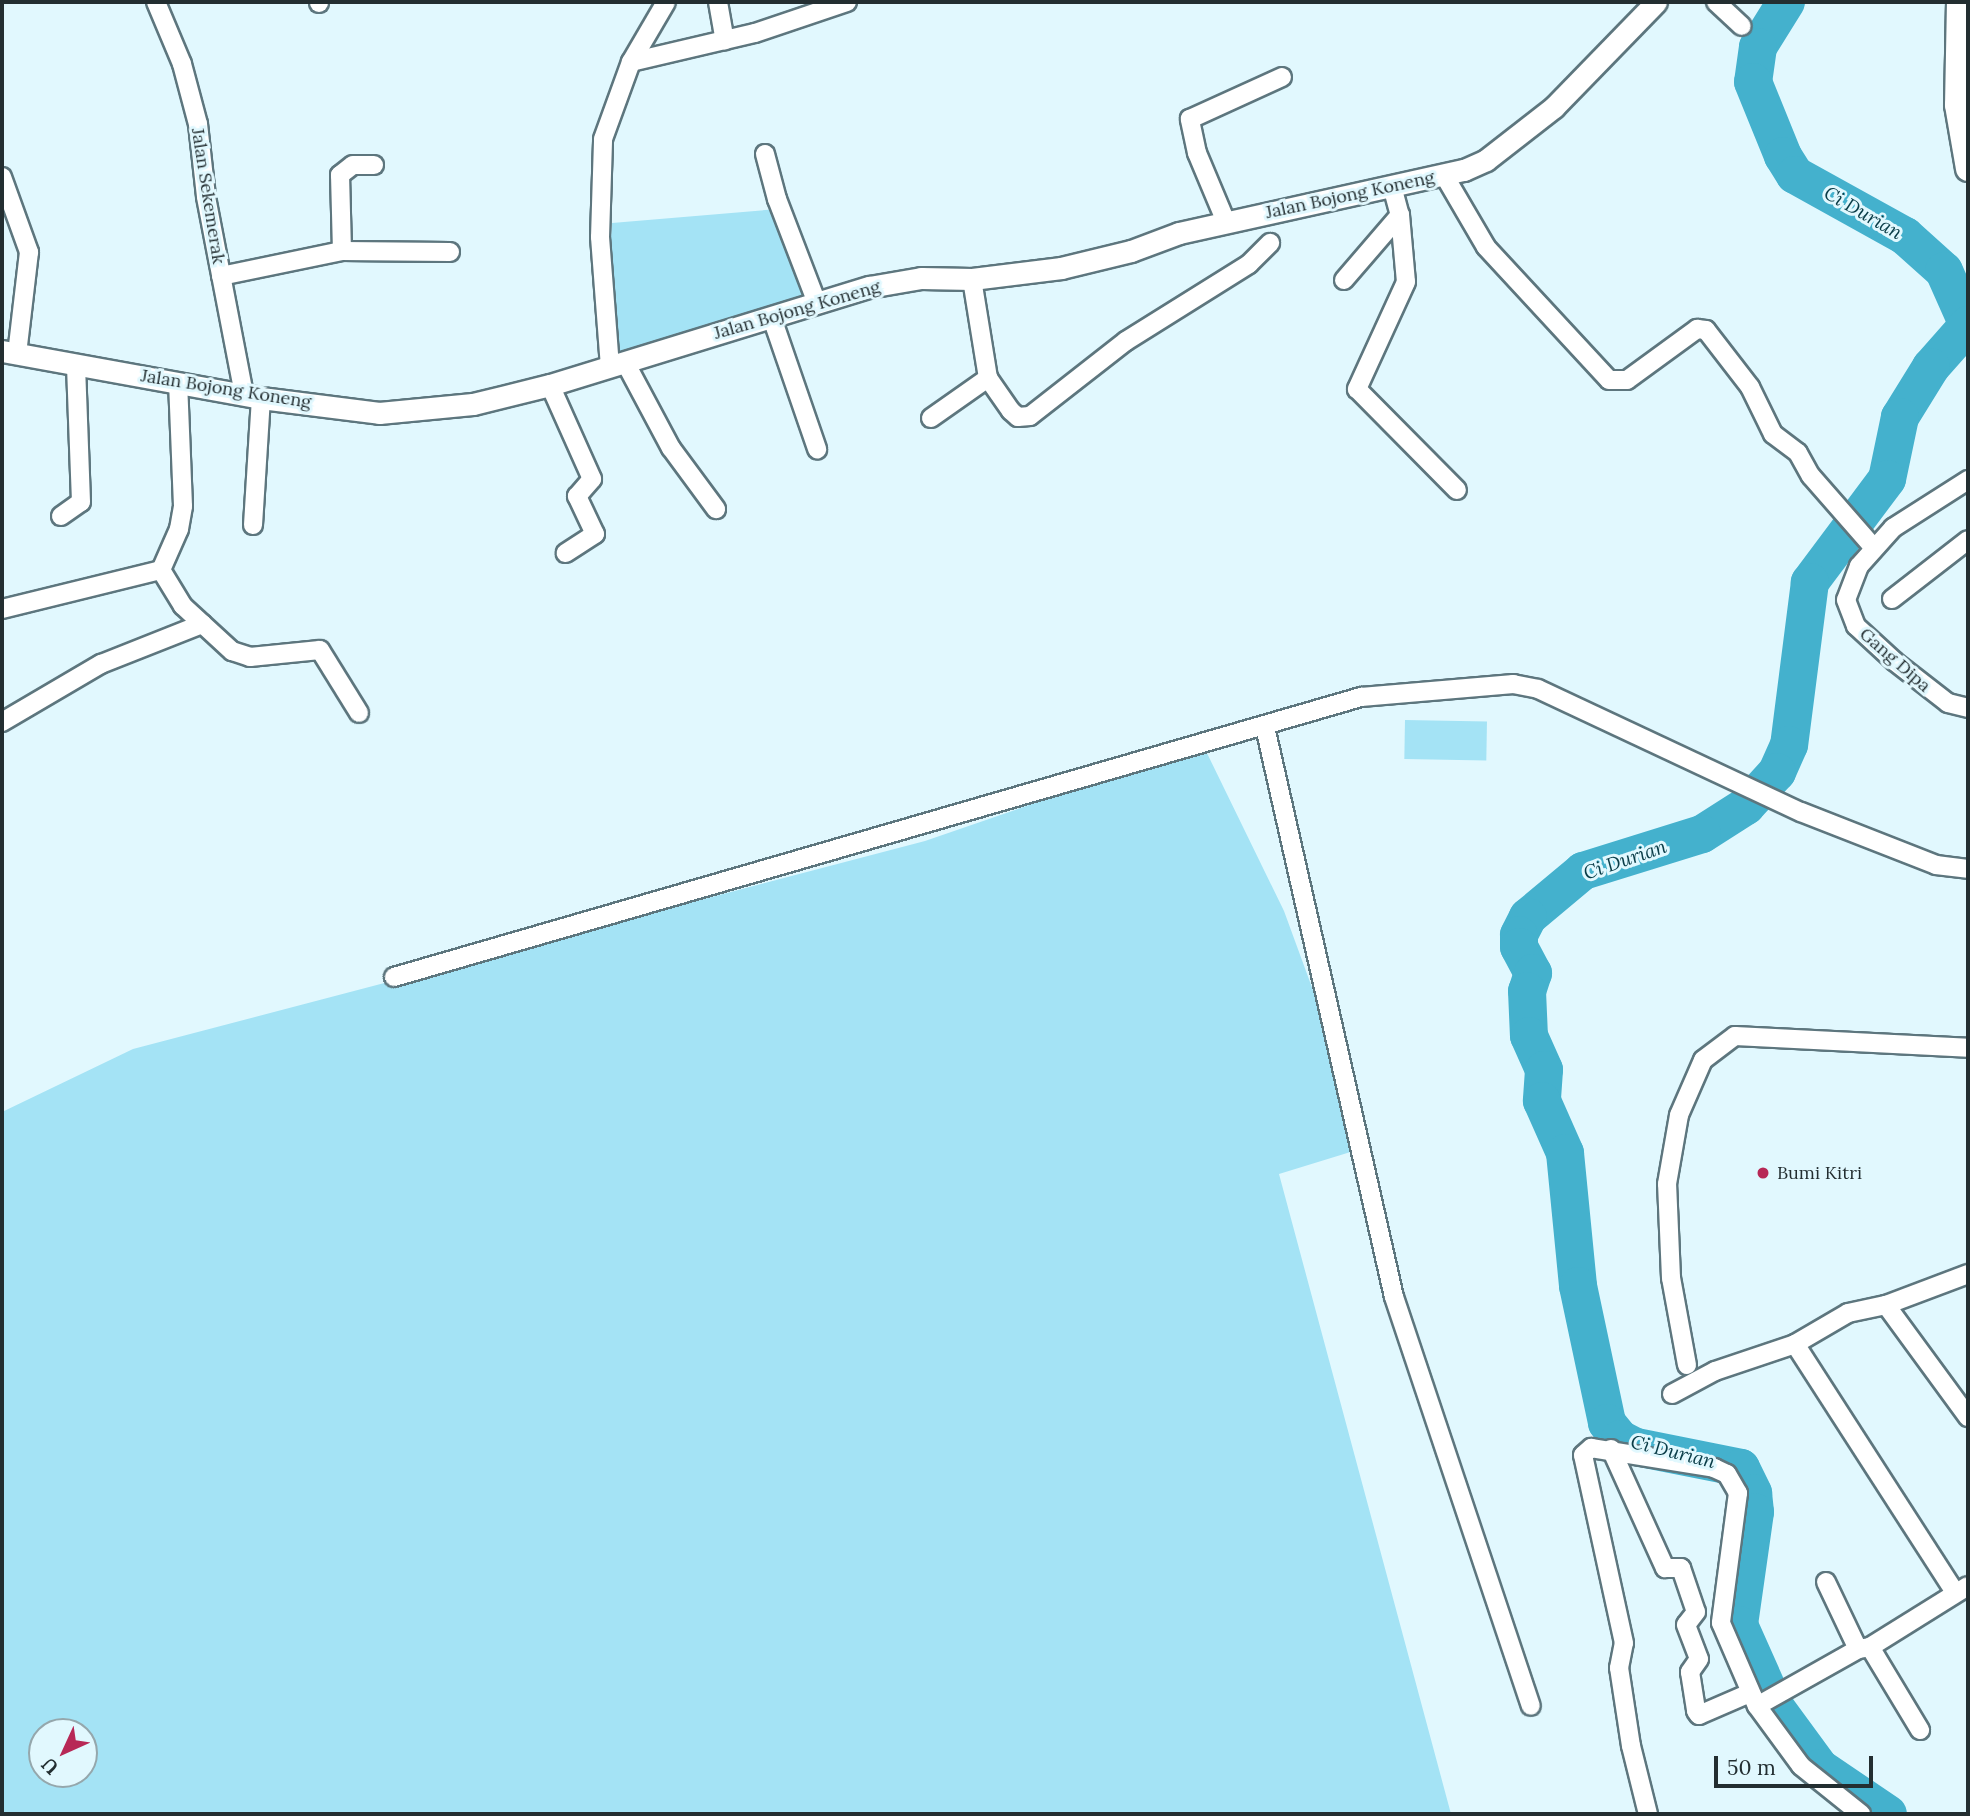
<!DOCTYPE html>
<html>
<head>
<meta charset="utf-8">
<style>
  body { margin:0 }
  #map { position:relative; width:1970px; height:1816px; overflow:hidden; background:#e1f8fe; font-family:Lora,serif }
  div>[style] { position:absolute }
  .green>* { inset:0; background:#a4e3f5; transform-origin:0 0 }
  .river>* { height:38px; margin:-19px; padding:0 19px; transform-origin:19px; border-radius:19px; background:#44b1cd }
  .roads { filter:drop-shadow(2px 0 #5d767e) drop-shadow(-2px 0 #5d767e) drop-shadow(0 2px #5d767e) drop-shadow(0 -2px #5d767e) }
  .minor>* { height:18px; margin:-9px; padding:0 9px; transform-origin:9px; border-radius:9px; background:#fff }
  .tertiary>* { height:21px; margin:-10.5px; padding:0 10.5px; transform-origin:10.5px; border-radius:10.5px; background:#fff }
  .secondary>* { height:24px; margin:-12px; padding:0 12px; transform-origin:12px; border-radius:12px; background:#fff }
  .dots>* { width:19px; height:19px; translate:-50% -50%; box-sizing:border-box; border:4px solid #e1f8fe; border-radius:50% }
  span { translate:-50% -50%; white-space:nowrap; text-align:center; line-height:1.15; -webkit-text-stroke:6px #e1f8fe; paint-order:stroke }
  .street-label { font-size:18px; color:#232e31 }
  .poi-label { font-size:18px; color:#232e31 }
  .left { translate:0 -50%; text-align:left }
  .water-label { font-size:19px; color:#093c47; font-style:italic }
  .frame { position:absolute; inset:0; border:4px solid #232e31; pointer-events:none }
  .north { position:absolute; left:28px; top:1718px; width:70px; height:70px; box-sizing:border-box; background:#e1f8fe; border:2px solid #95a7ac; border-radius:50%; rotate:225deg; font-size:19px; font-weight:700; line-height:28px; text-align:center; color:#232e31 }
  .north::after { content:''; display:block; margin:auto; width:24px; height:32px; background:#b72856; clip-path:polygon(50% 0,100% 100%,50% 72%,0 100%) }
  .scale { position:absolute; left:1714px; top:1756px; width:159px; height:32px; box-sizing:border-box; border:4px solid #232e31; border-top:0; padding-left:9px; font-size:21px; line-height:24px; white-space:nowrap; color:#232e31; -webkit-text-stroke:5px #e1f8fe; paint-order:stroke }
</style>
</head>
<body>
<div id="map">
  <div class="green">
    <div style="clip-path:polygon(778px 209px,811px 298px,601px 368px,612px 223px)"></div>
    <div style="left:1405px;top:720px;width:82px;height:39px;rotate:1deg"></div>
    <div style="clip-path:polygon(evenodd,1203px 745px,1284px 911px,1370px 1146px,1279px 1174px,1451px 1814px,2px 1814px,2px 1112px,133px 1049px,925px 841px,1203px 745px,42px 1732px,84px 1732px,84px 1774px,42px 1774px,42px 1732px)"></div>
  </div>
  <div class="river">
    <div style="left:1786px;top:2px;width:53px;rotate:121.9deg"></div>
    <div style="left:1758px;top:47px;width:35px;rotate:98deg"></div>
    <div style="left:1753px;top:82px;width:80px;rotate:67.9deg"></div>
    <div style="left:1783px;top:156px;width:22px;rotate:58deg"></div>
    <div style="left:1795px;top:175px;width:126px;rotate:29deg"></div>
    <div style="left:1905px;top:236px;width:52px;rotate:41.9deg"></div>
    <div style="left:1944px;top:271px;width:59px;rotate:66deg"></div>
    <div style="left:1968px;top:325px;width:56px;rotate:131.4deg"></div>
    <div style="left:1931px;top:367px;width:59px;rotate:121.8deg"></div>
    <div style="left:1900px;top:417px;width:63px;rotate:101.8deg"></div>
    <div style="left:1887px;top:479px;width:129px;rotate:126.8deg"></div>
    <div style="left:1810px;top:582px;width:164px;rotate:97.3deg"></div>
    <div style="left:1789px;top:745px;width:30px;rotate:114deg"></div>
    <div style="left:1777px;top:772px;width:46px;rotate:132.4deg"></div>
    <div style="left:1746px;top:806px;width:52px;rotate:147.5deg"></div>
    <div style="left:1702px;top:834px;width:125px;rotate:162.7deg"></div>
    <div style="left:1583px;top:871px;width:72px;rotate:140.1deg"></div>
    <div style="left:1528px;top:917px;width:20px;rotate:117deg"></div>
    <div style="left:1519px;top:935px;width:12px;rotate:90deg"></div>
    <div style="left:1519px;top:947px;width:30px;rotate:62deg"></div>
    <div style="left:1533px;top:973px;width:19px;rotate:108deg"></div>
    <div style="left:1527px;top:991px;width:45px;rotate:87.5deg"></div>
    <div style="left:1529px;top:1036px;width:37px;rotate:66deg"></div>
    <div style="left:1544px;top:1070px;width:31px;rotate:94deg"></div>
    <div style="left:1542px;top:1101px;width:57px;rotate:66.1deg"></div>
    <div style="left:1565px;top:1153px;width:134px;rotate:84.4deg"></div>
    <div style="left:1578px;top:1286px;width:140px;rotate:78deg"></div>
    <div style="left:1607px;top:1423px;width:21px;rotate:51deg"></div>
    <div style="left:1620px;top:1439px;width:18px;rotate:27deg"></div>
    <div style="left:1636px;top:1447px;width:107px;rotate:11.3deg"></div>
    <div style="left:1741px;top:1468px;width:28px;rotate:64deg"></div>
    <div style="left:1753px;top:1493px;width:19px;rotate:84deg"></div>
    <div style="left:1755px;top:1512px;width:114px;rotate:98.1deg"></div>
    <div style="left:1739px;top:1625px;width:91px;rotate:66deg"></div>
    <div style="left:1776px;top:1708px;width:74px;rotate:53.7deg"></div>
    <div style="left:1820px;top:1768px;width:82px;rotate:34.1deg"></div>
  </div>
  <div class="roads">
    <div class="minor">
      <div style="left:156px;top:2px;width:67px;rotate:67.2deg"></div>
      <div style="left:182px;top:64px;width:62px;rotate:75.1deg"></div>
      <div style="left:198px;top:124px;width:73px;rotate:83.7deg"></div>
      <div style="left:206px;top:197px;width:201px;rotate:79.1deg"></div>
      <div style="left:319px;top:2px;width:1px;rotate:90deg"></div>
      <div style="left:718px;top:2px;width:39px;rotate:80deg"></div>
      <div style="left:1716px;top:2px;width:35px;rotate:43deg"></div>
      <div style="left:631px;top:62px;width:127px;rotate:-13.2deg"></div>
      <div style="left:755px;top:33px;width:97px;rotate:-18.6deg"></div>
      <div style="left:765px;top:154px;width:47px;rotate:75.1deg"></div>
      <div style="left:777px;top:199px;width:111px;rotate:69deg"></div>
      <div style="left:1444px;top:175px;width:83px;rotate:59.7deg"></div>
      <div style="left:1486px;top:247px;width:181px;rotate:47.2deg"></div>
      <div style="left:1609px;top:380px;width:18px"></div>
      <div style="left:1627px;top:380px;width:87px;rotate:-36.1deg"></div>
      <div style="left:1697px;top:329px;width:9px;rotate:6deg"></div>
      <div style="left:1706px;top:330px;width:72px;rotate:52.3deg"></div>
      <div style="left:1750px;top:387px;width:52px;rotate:63.9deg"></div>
      <div style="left:1773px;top:434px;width:31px;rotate:37deg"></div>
      <div style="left:1798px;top:453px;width:26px;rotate:61deg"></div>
      <div style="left:1811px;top:476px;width:96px;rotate:48.8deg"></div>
      <div style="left:2px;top:177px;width:80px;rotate:70.2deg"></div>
      <div style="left:29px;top:252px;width:103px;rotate:96.7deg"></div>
      <div style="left:1392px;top:186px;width:30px;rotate:75deg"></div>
      <div style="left:1400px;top:215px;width:67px;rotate:84.9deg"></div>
      <div style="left:1406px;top:282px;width:118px;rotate:114.6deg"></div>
      <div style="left:1357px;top:389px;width:142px;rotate:45.3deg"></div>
      <div style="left:1226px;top:222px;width:75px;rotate:-112.8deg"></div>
      <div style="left:1197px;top:153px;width:35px;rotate:-102deg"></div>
      <div style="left:1190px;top:119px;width:101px;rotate:-24.5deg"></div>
      <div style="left:342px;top:251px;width:76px;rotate:-91.5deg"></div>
      <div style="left:340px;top:175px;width:16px;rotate:-38deg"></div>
      <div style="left:353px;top:165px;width:21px"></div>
      <div style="left:221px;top:276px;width:124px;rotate:-11.7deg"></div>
      <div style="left:342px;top:251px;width:108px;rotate:0.5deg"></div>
      <div style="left:1344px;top:280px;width:86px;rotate:-49.3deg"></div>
      <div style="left:772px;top:318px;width:139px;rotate:71deg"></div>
      <div style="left:625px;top:362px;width:98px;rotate:61.9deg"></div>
      <div style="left:671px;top:448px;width:76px;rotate:53.6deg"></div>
      <div style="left:610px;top:367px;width:130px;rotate:-94.4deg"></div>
      <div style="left:600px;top:237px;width:98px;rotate:-88.2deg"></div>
      <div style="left:603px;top:139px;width:82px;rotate:-70deg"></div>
      <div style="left:631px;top:62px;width:69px;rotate:-59.7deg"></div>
      <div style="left:988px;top:378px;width:40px;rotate:55.1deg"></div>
      <div style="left:1011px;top:411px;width:9px;rotate:41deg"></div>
      <div style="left:1018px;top:417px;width:12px;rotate:-5deg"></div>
      <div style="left:1030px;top:416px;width:122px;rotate:-38deg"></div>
      <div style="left:1126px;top:341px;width:145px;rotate:-32deg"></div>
      <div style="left:1249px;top:264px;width:30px;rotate:-45deg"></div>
      <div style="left:550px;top:385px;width:103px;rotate:65.9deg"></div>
      <div style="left:592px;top:479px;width:23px;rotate:131deg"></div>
      <div style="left:577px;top:496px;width:42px;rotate:64.7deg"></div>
      <div style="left:595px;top:534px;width:35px;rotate:147deg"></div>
      <div style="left:931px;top:418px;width:70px;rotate:-35.1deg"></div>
      <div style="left:988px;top:378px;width:100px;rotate:-99.2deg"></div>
      <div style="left:1968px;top:480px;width:89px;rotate:147.4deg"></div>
      <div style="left:1893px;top:528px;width:51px;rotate:131.8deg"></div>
      <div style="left:1859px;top:566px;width:36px;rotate:111deg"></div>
      <div style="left:1846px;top:600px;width:28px;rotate:69deg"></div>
      <div style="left:1856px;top:626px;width:52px;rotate:42.6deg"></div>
      <div style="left:1894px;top:661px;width:68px;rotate:37.9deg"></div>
      <div style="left:1948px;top:703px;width:21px;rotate:14deg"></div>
      <div style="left:61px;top:516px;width:24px;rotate:-35deg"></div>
      <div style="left:81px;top:502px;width:137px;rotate:-92.1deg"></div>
      <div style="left:253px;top:525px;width:127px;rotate:-86.4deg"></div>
      <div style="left:161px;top:570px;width:45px;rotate:-66.3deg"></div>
      <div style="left:179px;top:529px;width:23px;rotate:-80deg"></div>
      <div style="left:183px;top:506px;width:122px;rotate:-92.3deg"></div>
      <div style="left:1892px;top:599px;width:96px;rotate:-37.8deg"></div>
      <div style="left:2px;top:609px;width:164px;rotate:-13.8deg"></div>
      <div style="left:161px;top:570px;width:42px;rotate:58.6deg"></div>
      <div style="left:183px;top:606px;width:67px;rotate:42.6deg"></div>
      <div style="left:232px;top:651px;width:19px;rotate:18deg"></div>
      <div style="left:250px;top:657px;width:70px;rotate:-5.7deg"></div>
      <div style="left:320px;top:650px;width:74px;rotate:58.2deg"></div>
      <div style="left:2px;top:722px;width:115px;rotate:-30.4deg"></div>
      <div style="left:101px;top:664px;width:109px;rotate:-21.6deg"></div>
      <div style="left:1265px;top:727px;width:584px;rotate:77.25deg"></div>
      <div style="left:1394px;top:1297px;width:431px;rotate:71.5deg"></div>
      <div style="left:394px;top:977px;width:1007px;rotate:-16.15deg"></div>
      <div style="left:1361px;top:697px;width:153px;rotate:-4.9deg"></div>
      <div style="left:1513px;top:684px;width:25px;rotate:11deg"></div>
      <div style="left:1538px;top:689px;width:290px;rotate:25.1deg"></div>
      <div style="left:1801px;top:812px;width:145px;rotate:21.4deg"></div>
      <div style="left:1936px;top:865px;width:32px;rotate:7deg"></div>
      <div style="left:1886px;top:1305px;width:139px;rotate:53.8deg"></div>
      <div style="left:1795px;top:1344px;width:294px;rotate:57.2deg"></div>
      <div style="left:1687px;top:1365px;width:88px;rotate:-100.4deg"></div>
      <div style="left:1671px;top:1278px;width:94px;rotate:-92.4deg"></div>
      <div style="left:1667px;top:1184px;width:70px;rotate:-80.1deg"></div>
      <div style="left:1679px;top:1115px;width:60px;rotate:-66.4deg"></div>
      <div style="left:1703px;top:1060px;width:40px;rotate:-37deg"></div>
      <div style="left:1735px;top:1036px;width:233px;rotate:2.9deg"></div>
      <div style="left:1672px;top:1394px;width:49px;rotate:-28.1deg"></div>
      <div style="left:1715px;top:1371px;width:84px;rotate:-18.6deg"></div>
      <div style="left:1795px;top:1344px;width:61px;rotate:-30.3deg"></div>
      <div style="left:1848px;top:1313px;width:39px;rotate:-12deg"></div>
      <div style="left:1886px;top:1305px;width:88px;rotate:-20.7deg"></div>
      <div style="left:1611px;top:1449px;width:131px;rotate:65.6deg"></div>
      <div style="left:1665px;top:1568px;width:16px"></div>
      <div style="left:1681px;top:1568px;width:46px;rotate:71.2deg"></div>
      <div style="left:1696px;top:1612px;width:16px;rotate:128deg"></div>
      <div style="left:1686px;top:1625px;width:36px;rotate:69deg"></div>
      <div style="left:1699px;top:1659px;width:16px;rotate:125deg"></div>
      <div style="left:1690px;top:1672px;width:39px;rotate:81deg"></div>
      <div style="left:1696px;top:1711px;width:5px;rotate:53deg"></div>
      <div style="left:1699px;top:1715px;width:56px;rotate:-23.3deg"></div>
      <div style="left:1826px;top:1582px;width:74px;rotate:64.5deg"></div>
      <div style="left:1870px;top:1647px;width:97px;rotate:58.9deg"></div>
      <div style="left:1757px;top:1706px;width:116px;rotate:-29.4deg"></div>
      <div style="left:1858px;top:1649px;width:12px;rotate:-9deg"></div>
      <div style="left:1870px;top:1647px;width:115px;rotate:-31.9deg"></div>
      <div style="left:1648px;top:1814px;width:70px;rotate:-104deg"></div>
      <div style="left:1631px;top:1746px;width:79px;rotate:-98.7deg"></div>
      <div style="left:1619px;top:1668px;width:25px;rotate:-79deg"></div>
      <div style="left:1624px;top:1643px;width:192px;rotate:-102.3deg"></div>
      <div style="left:1583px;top:1455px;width:11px;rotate:-41deg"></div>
      <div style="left:1591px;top:1448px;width:125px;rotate:9.2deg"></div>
      <div style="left:1714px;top:1468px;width:14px;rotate:25deg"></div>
      <div style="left:1727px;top:1474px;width:22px;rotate:60deg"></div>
      <div style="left:1738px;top:1493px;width:131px;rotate:97.5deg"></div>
      <div style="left:1721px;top:1623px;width:90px;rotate:66.6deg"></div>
      <div style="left:1757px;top:1706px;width:74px;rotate:53.7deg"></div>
      <div style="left:1801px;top:1766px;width:77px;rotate:38.7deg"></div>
    </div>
    <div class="tertiary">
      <div style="left:2px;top:351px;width:263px;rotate:10.3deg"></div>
      <div style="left:261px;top:398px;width:119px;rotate:7.2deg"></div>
      <div style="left:379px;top:413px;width:94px;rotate:-5.5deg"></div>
      <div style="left:473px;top:404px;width:79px;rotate:-13.9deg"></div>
      <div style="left:550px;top:385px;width:334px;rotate:-17.1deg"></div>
      <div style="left:869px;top:287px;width:53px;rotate:-9.8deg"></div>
      <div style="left:921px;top:278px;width:51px;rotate:1.1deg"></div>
      <div style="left:972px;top:279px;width:90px;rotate:-7deg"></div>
      <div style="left:1061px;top:268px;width:72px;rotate:-13.7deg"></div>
      <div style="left:1131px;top:251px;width:51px;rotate:-20.6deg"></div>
      <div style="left:1179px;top:233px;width:292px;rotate:-12.5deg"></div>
      <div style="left:1464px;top:170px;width:24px;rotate:-24deg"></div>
      <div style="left:1486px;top:160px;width:86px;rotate:-37.9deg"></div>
      <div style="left:1554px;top:107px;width:146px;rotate:-45.8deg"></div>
    </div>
    <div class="secondary">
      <div style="left:1959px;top:2px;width:103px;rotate:91.1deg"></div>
      <div style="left:1957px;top:105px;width:65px;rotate:80.2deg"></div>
    </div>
  </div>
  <div class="dots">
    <div style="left:1763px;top:1173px;background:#b72856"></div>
  </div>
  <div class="street-label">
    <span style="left:1350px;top:195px;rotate:-12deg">Jalan Bojong Koneng</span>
    <span style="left:208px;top:196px;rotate:81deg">Jalan Sekemerak</span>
    <span style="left:797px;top:310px;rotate:-16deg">Jalan Bojong Koneng</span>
    <span style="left:226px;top:389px;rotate:9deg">Jalan Bojong Koneng</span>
    <span style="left:1895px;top:660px;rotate:41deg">Gang Dipa</span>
  </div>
  <div class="poi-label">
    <span class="left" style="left:1777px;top:1173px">Bumi Kitri</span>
  </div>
  <div class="water-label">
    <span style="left:1863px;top:213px;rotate:30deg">Ci Durian</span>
    <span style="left:1625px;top:860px;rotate:-19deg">Ci Durian</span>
    <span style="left:1673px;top:1452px;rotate:14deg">Ci Durian</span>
  </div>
  <div class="frame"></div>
  <div class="north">U</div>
  <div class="scale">50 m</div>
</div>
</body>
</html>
